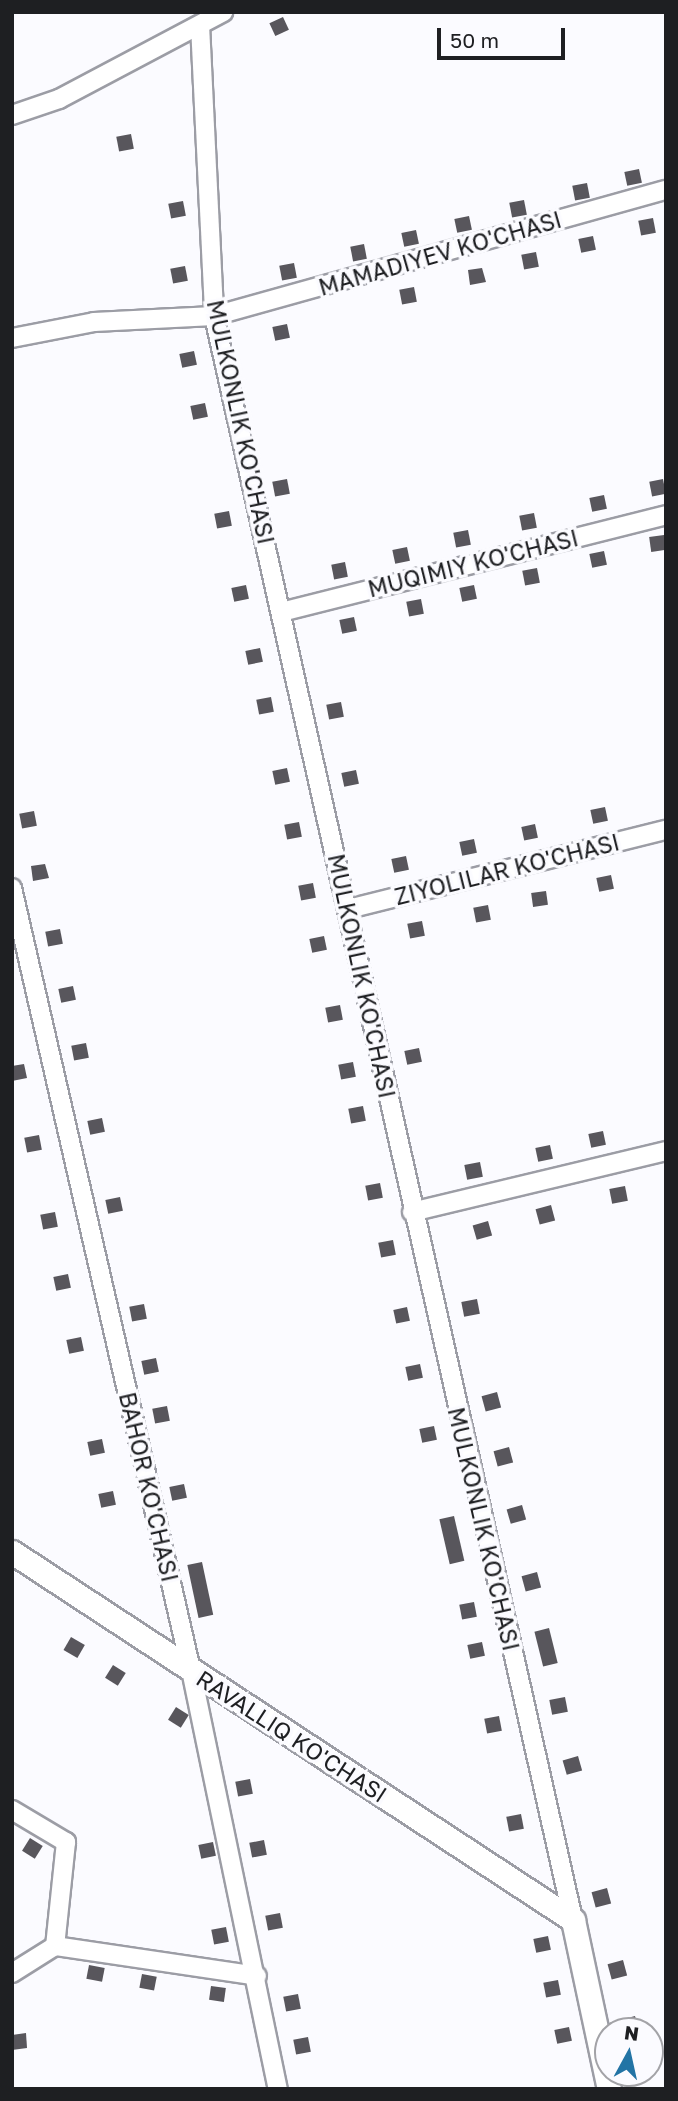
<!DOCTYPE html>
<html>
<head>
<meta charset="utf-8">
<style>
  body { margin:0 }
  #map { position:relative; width:678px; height:2101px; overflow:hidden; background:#fbfbff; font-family:"Golos Text",sans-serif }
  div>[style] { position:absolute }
  .building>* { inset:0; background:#58565c; transform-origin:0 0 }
  .roads { filter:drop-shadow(2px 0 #9c9da5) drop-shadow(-2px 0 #9c9da5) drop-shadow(0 2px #9c9da5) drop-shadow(0 -2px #9c9da5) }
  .minor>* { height:18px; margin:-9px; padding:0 9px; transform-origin:9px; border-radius:9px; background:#fff }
  .tertiary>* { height:23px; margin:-11.5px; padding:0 11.5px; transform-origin:11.5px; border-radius:11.5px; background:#fff }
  span { translate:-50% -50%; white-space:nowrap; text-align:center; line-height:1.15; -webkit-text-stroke:7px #fbfbff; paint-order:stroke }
  .street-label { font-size:23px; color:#1e1f22 }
  .frame { position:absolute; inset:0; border:14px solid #1e1f22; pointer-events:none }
  .north { position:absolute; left:594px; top:2017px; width:70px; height:70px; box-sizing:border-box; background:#fbfbff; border:2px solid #a3a3a7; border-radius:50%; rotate:8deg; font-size:19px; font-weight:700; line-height:28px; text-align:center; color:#1e1f22 }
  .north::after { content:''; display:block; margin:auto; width:24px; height:32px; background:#2274a5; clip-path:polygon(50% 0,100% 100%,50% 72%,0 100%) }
  .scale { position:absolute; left:437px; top:28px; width:128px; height:32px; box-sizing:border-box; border:4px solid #1e1f22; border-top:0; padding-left:9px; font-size:21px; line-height:24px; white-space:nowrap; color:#1e1f22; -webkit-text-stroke:5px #fbfbff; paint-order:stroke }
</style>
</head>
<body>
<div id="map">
  <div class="building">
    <div style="left:283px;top:17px;width:14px;height:15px;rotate:65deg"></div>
    <div style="left:131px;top:134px;width:15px;height:15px;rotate:79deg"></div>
    <div style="left:639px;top:169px;width:14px;height:15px;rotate:78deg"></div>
    <div style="left:587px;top:183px;width:15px;height:15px;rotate:79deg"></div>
    <div style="left:524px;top:200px;width:15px;height:15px;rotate:79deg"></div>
    <div style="left:183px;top:201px;width:15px;height:15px;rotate:79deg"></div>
    <div style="left:469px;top:216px;width:14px;height:15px;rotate:78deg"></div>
    <div style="left:653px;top:218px;width:15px;height:15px;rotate:79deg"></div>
    <div style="left:416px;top:230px;width:14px;height:15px;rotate:78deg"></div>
    <div style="left:593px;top:236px;width:14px;height:15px;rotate:78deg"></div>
    <div style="left:364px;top:244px;width:15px;height:14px;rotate:79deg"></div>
    <div style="left:536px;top:252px;width:15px;height:15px;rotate:79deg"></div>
    <div style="left:294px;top:263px;width:15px;height:15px;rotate:79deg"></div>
    <div style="left:185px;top:266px;width:15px;height:15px;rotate:79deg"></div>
    <div style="clip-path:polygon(482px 268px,486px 282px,470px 285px,468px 270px)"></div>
    <div style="left:414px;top:287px;width:15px;height:15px;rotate:79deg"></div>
    <div style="left:287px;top:324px;width:14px;height:15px;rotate:78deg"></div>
    <div style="left:194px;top:351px;width:14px;height:15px;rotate:78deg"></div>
    <div style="left:205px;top:403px;width:14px;height:15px;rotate:78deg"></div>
    <div style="left:287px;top:479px;width:15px;height:15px;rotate:79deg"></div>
    <div style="left:663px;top:479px;width:15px;height:14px;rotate:79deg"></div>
    <div style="left:604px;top:495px;width:14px;height:15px;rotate:78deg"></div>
    <div style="left:229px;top:511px;width:15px;height:15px;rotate:79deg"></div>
    <div style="left:534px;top:513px;width:15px;height:15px;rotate:79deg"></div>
    <div style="left:468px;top:530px;width:15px;height:15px;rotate:79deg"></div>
    <div style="left:664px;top:535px;width:15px;height:15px;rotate:82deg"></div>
    <div style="left:407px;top:547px;width:14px;height:15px;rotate:78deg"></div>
    <div style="left:604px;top:551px;width:14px;height:15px;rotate:78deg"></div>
    <div style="left:345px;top:562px;width:15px;height:14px;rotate:79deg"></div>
    <div style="left:537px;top:568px;width:15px;height:15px;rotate:79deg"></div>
    <div style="left:246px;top:585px;width:14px;height:15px;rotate:78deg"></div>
    <div style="left:474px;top:585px;width:14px;height:15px;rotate:78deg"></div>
    <div style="left:421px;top:599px;width:15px;height:15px;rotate:79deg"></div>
    <div style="left:354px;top:617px;width:14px;height:15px;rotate:78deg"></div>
    <div style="left:260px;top:648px;width:14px;height:15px;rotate:78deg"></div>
    <div style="left:271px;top:697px;width:15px;height:15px;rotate:79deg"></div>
    <div style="left:341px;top:702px;width:15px;height:15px;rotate:79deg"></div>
    <div style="left:287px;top:768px;width:14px;height:15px;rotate:78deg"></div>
    <div style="left:356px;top:770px;width:14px;height:15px;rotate:78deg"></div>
    <div style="left:605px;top:807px;width:14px;height:15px;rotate:78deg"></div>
    <div style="left:34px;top:811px;width:15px;height:15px;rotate:79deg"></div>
    <div style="left:299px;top:822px;width:15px;height:15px;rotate:79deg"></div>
    <div style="left:535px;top:824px;width:14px;height:14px;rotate:78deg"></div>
    <div style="left:474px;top:839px;width:14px;height:15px;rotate:78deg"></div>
    <div style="left:406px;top:856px;width:14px;height:15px;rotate:78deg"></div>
    <div style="clip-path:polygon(45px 864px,49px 878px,33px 881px,31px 866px)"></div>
    <div style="left:611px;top:875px;width:14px;height:15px;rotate:78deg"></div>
    <div style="left:313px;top:883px;width:15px;height:15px;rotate:79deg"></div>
    <div style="left:546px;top:891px;width:14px;height:15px;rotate:82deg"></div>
    <div style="left:488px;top:905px;width:15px;height:15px;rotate:79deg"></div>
    <div style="left:422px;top:921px;width:15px;height:15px;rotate:79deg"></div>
    <div style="left:60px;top:929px;width:15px;height:15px;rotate:79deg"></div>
    <div style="left:324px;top:936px;width:14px;height:15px;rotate:78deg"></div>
    <div style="left:73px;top:986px;width:14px;height:15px;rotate:78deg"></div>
    <div style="left:340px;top:1005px;width:15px;height:15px;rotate:79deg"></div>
    <div style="left:86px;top:1043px;width:15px;height:15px;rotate:79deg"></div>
    <div style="left:419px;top:1048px;width:14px;height:15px;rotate:78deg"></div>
    <div style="left:353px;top:1062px;width:15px;height:15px;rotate:79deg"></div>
    <div style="clip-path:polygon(24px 1064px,27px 1078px,12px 1081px,12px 1066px)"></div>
    <div style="left:363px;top:1106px;width:15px;height:15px;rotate:79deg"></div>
    <div style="left:102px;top:1118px;width:14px;height:15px;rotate:78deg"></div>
    <div style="left:603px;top:1131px;width:14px;height:15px;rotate:78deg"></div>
    <div style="left:39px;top:1135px;width:15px;height:15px;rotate:79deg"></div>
    <div style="left:550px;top:1145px;width:14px;height:15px;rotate:78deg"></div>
    <div style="left:480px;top:1162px;width:15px;height:16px;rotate:79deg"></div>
    <div style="left:380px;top:1183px;width:15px;height:15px;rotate:79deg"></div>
    <div style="left:625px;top:1186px;width:15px;height:16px;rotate:79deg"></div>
    <div style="left:120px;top:1197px;width:14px;height:15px;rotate:78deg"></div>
    <div style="left:551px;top:1205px;width:16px;height:16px;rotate:75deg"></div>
    <div style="left:55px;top:1212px;width:15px;height:15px;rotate:79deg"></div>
    <div style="left:488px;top:1221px;width:15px;height:16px;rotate:74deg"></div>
    <div style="left:393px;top:1240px;width:15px;height:15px;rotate:79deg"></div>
    <div style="left:68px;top:1274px;width:14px;height:15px;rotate:78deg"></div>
    <div style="left:477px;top:1299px;width:15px;height:16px;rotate:79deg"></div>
    <div style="left:144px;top:1304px;width:15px;height:15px;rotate:79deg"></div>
    <div style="left:407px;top:1307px;width:14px;height:14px;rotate:78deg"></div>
    <div style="left:81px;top:1337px;width:14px;height:15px;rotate:78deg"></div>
    <div style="left:156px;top:1358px;width:14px;height:15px;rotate:78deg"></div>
    <div style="left:420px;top:1364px;width:14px;height:15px;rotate:78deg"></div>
    <div style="left:497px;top:1392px;width:16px;height:16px;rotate:75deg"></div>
    <div style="left:167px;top:1406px;width:15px;height:15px;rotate:79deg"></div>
    <div style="left:434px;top:1426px;width:14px;height:15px;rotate:78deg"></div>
    <div style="left:102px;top:1439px;width:14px;height:15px;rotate:78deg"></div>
    <div style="left:509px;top:1447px;width:16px;height:16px;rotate:75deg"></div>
    <div style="left:184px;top:1484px;width:14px;height:15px;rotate:78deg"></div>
    <div style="left:113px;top:1491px;width:14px;height:15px;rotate:78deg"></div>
    <div style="left:522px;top:1505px;width:15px;height:16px;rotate:74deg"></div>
    <div style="left:454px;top:1516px;width:46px;height:15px;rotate:77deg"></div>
    <div style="left:202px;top:1562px;width:54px;height:15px;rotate:78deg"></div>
    <div style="left:537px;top:1572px;width:16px;height:16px;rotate:75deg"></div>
    <div style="left:474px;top:1602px;width:15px;height:15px;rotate:79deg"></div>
    <div style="left:549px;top:1628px;width:36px;height:15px;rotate:76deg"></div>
    <div style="left:71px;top:1637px;width:16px;height:15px;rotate:30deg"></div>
    <div style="left:482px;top:1642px;width:14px;height:15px;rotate:78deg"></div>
    <div style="left:113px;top:1665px;width:15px;height:15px;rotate:32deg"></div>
    <div style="left:565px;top:1697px;width:15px;height:16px;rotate:79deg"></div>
    <div style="left:176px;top:1707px;width:15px;height:15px;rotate:32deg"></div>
    <div style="left:499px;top:1716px;width:15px;height:15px;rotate:79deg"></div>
    <div style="left:578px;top:1756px;width:15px;height:16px;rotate:74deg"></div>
    <div style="left:250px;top:1779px;width:15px;height:15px;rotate:79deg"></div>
    <div style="left:521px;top:1814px;width:15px;height:15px;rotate:79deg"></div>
    <div style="left:30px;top:1838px;width:15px;height:15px;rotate:32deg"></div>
    <div style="left:264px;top:1840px;width:15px;height:15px;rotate:79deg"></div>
    <div style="left:213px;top:1842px;width:14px;height:15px;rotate:78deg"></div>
    <div style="left:607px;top:1888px;width:16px;height:16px;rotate:75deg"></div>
    <div style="left:280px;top:1913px;width:15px;height:15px;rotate:79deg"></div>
    <div style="left:226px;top:1927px;width:15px;height:15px;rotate:79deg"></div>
    <div style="left:548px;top:1936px;width:14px;height:15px;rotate:78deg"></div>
    <div style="left:623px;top:1960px;width:16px;height:16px;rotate:75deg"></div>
    <div style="left:89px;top:1965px;width:16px;height:14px;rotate:11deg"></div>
    <div style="left:142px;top:1974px;width:15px;height:14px;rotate:11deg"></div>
    <div style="left:558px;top:1980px;width:15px;height:15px;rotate:79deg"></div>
    <div style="left:211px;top:1986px;width:15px;height:14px;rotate:8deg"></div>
    <div style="left:298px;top:1994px;width:15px;height:15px;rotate:79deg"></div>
    <div style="clip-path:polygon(635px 2016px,639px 2031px,611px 2031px,609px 2023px)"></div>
    <div style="left:569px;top:2027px;width:14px;height:15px;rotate:78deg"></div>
    <div style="clip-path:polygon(26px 2033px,27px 2048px,12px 2050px,12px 2035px)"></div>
    <div style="left:308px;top:2037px;width:15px;height:15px;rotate:79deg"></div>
  </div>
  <div class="roads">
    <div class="minor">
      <div style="left:200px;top:25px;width:291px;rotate:87.2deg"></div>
      <div style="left:214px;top:316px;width:1644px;rotate:77.38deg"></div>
      <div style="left:12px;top:115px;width:50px;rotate:-18.8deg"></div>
      <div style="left:59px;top:99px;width:186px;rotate:-27.9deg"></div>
      <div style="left:12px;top:338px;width:84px;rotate:-11deg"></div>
      <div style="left:94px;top:322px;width:120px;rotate:-2.9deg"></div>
      <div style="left:214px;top:316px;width:469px;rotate:-15.6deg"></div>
      <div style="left:281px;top:612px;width:397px;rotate:-14.1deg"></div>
      <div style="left:12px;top:888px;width:802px;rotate:77.11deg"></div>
      <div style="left:191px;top:1670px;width:428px;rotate:78.3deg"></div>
      <div style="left:348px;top:909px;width:328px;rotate:-14deg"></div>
      <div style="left:412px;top:1212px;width:261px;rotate:-13.5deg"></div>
      <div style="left:12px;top:1810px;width:63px;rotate:30.7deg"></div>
      <div style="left:66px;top:1842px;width:105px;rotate:96deg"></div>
      <div style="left:55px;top:1946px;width:51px;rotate:147.9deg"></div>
      <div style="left:55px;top:1946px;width:204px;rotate:8.4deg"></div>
    </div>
    <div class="tertiary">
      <div style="left:12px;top:1552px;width:671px;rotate:33.26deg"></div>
      <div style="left:573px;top:1920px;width:173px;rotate:78deg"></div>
    </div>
  </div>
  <div class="street-label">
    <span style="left:440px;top:253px;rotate:-16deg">MAMADIYEV KO'CHASI</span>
    <span style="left:241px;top:422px;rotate:78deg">MULKONLIK KO'CHASI</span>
    <span style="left:473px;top:563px;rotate:-14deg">MUQIMIY KO'CHASI</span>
    <span style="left:507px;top:869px;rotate:-14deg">ZIYOLILAR KO'CHASI</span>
    <span style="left:362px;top:976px;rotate:78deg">MULKONLIK KO'CHASI</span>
    <span style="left:149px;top:1487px;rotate:77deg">BAHOR KO'CHASI</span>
    <span style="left:484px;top:1529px;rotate:77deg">MULKONLIK KO'CHASI</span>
    <span style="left:292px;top:1736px;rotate:33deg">RAVALLIQ KO'CHASI</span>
  </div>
  <div class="frame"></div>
  <div class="north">N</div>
  <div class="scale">50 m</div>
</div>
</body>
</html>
